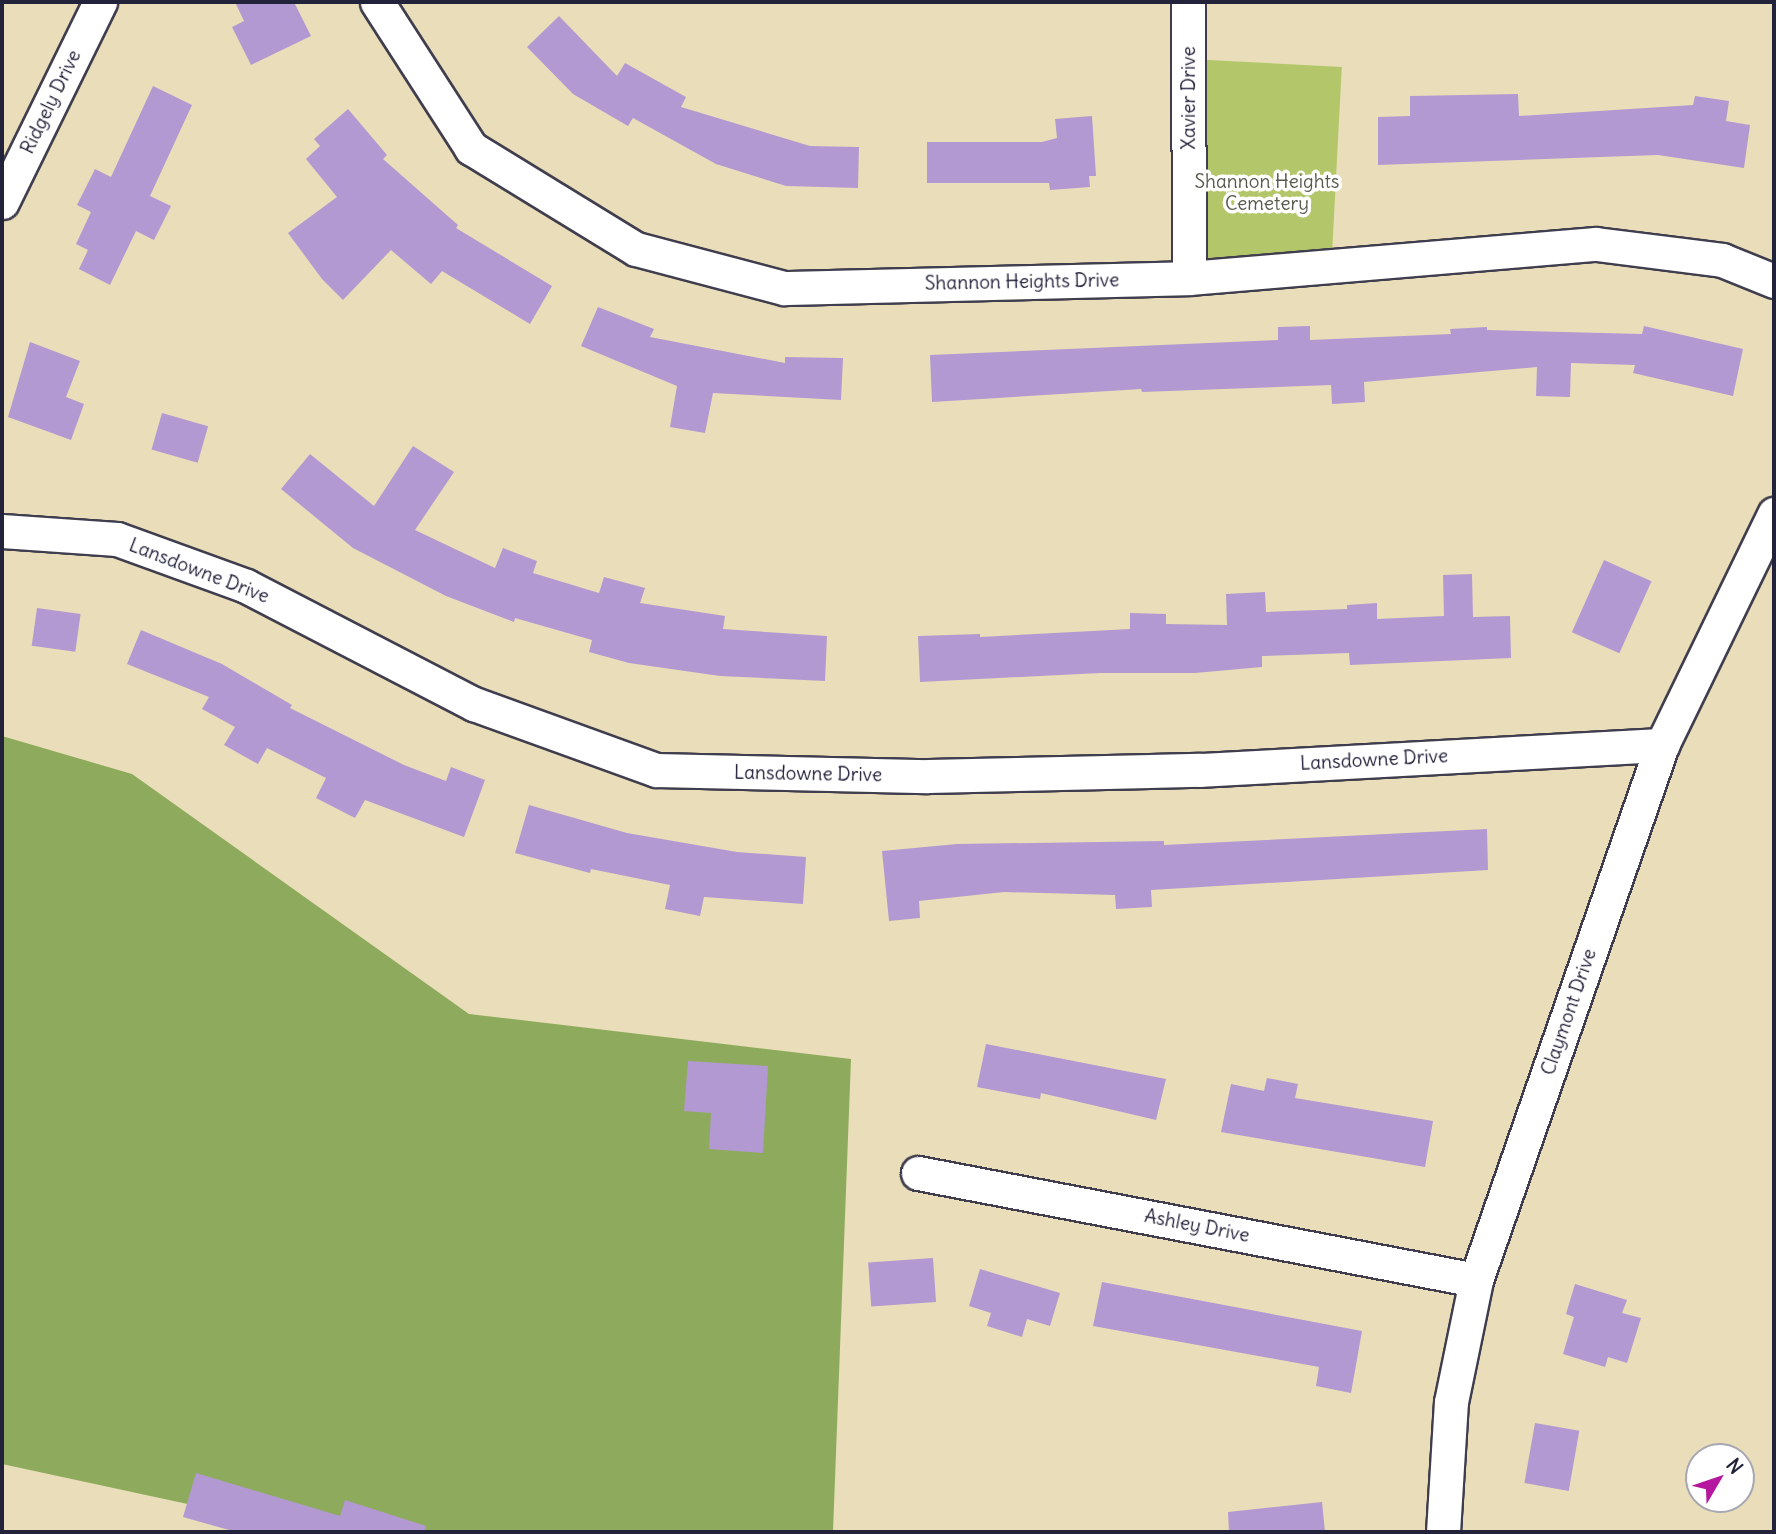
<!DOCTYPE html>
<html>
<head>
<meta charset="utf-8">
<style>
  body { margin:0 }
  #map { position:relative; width:1776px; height:1534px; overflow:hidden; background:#e9deb9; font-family:Delius,sans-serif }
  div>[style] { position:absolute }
  .green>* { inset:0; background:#b3c669; transform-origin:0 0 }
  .forest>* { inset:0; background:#8eab5d }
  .building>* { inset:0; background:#b399d1; transform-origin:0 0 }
  .roads { filter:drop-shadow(2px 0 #403e4e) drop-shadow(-2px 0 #403e4e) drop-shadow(0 2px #403e4e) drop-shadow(0 -2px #403e4e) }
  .minor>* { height:33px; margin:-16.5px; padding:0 16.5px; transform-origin:16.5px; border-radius:16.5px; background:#fff }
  span { translate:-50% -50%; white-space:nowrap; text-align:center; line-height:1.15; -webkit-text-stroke:7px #fff; paint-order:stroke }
  .street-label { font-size:19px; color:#22223b }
  .park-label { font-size:19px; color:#555b4b }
  .frame { position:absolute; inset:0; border:4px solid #22223b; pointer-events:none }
  .north { position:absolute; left:1685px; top:1443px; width:70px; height:70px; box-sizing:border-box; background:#fff; border:2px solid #a7a7b1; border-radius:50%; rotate:51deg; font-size:19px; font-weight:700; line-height:28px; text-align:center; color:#22223b }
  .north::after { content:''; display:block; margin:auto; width:24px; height:32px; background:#b5179e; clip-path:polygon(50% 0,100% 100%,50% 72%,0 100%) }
</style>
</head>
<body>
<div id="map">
  <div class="green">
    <div style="left:1189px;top:59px;width:153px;height:219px;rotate:3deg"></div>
  </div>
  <div class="forest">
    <div style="clip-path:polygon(2px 736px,132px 774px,469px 1014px,851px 1059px,833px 1532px,318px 1532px,2px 1464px)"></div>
  </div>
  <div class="building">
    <div style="clip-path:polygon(235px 2px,294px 2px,311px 36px,251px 65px,232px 27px,244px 21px)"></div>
    <div style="clip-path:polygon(559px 16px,617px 76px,625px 63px,686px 97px,681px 107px,810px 146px,859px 147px,858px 188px,786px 186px,716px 164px,633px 118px,628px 126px,573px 94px,527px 47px)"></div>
    <div style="clip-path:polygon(153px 86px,192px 105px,150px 196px,171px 206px,154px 240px,136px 231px,110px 285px,79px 269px,88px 250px,76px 244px,91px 212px,77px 205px,95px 169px,111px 177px)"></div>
    <div style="clip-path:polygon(1518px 94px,1519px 116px,1693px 105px,1695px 96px,1729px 101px,1726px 121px,1750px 125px,1744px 168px,1658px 155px,1378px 165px,1378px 117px,1410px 116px,1410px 96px)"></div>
    <div style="clip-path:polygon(348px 109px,387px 155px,383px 159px,458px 225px,456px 228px,552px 286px,530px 324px,442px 271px,431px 284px,391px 250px,343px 300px,322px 279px,288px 233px,337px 197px,306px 159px,320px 146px,314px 139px)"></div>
    <div style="clip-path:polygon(1092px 116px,1096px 176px,1089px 176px,1090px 187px,1050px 190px,1049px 183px,927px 183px,927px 142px,1042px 142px,1057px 138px,1055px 119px)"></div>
    <div style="clip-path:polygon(598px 307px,654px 329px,650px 337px,785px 363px,785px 357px,843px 358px,841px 400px,713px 393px,705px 433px,670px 427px,677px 386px,581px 346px)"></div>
    <div style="clip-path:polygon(1310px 326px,1310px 340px,1451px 334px,1450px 329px,1487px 327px,1487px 330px,1642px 334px,1644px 326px,1743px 349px,1733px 396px,1633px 373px,1635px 365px,1571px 363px,1570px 397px,1536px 396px,1537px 367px,1364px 382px,1365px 402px,1332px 404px,1331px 385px,1142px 392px,1141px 389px,932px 402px,930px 355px,1278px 340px,1278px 327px)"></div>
    <div style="clip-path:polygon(30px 342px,80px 361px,66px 397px,84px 404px,71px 440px,8px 417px)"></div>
    <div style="left:162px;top:413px;width:48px;height:38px;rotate:16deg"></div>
    <div style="clip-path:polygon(413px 446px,454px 472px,415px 530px,495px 568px,503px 548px,537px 561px,533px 573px,599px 593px,604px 577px,645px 588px,640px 603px,725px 616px,723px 629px,827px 636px,825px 681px,720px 676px,629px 663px,589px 652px,592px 640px,515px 618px,514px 622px,446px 596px,353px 548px,281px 489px,310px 454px,374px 506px)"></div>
    <div style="left:1604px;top:560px;width:52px;height:79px;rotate:24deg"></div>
    <div style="clip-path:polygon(1472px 574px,1473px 617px,1510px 616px,1511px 658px,1350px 665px,1349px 653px,1262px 656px,1262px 667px,1195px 673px,1100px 673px,920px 682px,918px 636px,980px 634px,980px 637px,1130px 629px,1130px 613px,1166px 614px,1166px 624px,1227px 625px,1226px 594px,1265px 592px,1266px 612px,1347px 609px,1347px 605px,1377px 603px,1377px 619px,1444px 616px,1443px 575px)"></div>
    <div style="left:37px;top:608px;width:44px;height:38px;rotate:8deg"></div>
    <div style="clip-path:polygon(141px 630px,222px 664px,292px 705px,290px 708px,404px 765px,446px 781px,451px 767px,485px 780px,464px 837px,365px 800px,355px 818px,316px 798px,326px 778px,267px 748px,258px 764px,224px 745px,235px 727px,202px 709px,209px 697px,127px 664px)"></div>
    <div style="clip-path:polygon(529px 805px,627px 833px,737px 852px,806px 857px,803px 904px,704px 897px,700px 916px,665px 909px,670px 885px,591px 869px,590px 873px,515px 853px)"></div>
    <div style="clip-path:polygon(1487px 829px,1488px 870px,1151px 890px,1152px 907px,1116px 909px,1115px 895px,1004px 892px,919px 901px,920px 918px,889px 921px,882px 851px,957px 844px,1164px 841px,1164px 845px)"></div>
    <div style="clip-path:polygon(986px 1044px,1166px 1079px,1156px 1120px,1041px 1093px,1040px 1099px,977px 1087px)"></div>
    <div style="clip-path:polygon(688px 1061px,768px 1066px,763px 1153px,709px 1149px,711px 1113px,684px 1111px)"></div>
    <div style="clip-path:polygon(1267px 1078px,1298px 1084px,1295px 1098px,1433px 1121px,1425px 1167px,1221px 1132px,1231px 1084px,1264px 1091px)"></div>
    <div style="left:933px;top:1258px;width:44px;height:65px;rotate:86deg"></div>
    <div style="clip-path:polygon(980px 1269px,1060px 1293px,1050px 1326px,1027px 1319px,1022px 1337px,987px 1326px,991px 1313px,969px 1306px)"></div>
    <div style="clip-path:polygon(1102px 1282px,1362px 1331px,1351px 1393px,1316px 1386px,1319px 1367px,1093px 1326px)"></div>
    <div style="clip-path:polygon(1575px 1284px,1627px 1300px,1622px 1313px,1641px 1318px,1627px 1363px,1608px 1357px,1605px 1367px,1563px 1354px,1574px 1317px,1566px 1314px)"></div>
    <div style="left:1535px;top:1423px;width:45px;height:61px;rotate:10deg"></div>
    <div style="clip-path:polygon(196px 1473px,340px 1516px,345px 1500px,426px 1526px,425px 1532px,236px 1532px,183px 1517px)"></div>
    <div style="clip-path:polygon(1322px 1502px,1325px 1532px,1229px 1532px,1228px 1512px)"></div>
  </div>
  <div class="roads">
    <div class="minor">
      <div style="left:377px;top:2px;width:174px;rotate:57.2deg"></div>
      <div style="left:471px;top:148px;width:193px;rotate:31.5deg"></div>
      <div style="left:636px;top:249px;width:153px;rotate:14.8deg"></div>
      <div style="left:784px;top:288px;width:405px;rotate:-1.4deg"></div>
      <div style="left:1189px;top:278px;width:408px;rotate:-4.8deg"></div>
      <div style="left:1596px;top:244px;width:127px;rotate:7.2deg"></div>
      <div style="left:1722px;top:260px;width:56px;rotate:22deg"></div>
      <div style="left:1188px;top:2px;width:276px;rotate:89.8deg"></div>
      <div style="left:2px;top:202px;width:223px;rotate:-63.9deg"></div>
      <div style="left:2px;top:531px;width:115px;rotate:4deg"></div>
      <div style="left:117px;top:539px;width:137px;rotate:20deg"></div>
      <div style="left:246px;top:586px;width:257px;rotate:27.4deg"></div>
      <div style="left:474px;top:704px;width:194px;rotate:19.9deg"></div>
      <div style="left:656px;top:770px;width:272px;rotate:1.3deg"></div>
      <div style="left:928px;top:776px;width:272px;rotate:-1.3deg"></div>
      <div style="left:1200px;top:770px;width:463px;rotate:-3.1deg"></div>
      <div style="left:918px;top:1173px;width:568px;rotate:10.86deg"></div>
      <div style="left:1443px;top:1532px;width:130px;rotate:-86.5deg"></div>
      <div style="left:1451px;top:1402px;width:125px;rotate:-78.4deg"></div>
      <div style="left:1476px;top:1280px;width:566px;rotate:-70.83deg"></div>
      <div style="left:1662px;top:745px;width:257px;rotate:-64.1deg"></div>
    </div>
  </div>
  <div class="street-label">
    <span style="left:1189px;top:98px;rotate:-90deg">Xavier Drive</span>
    <span style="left:51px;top:102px;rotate:-64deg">Ridgely Drive</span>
    <span style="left:1022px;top:282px;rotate:-1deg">Shannon Heights Drive</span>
    <span style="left:199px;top:571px;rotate:21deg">Lansdowne Drive</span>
    <span style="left:1374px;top:760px;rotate:-3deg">Lansdowne Drive</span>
    <span style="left:808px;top:774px;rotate:1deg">Lansdowne Drive</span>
    <span style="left:1569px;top:1012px;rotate:-71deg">Claymont Drive</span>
    <span style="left:1197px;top:1226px;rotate:11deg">Ashley Drive</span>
  </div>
  <div class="park-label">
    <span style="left:1267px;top:193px">Shannon Heights<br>Cemetery</span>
  </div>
  <div class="frame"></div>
  <div class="north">N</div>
</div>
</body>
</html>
